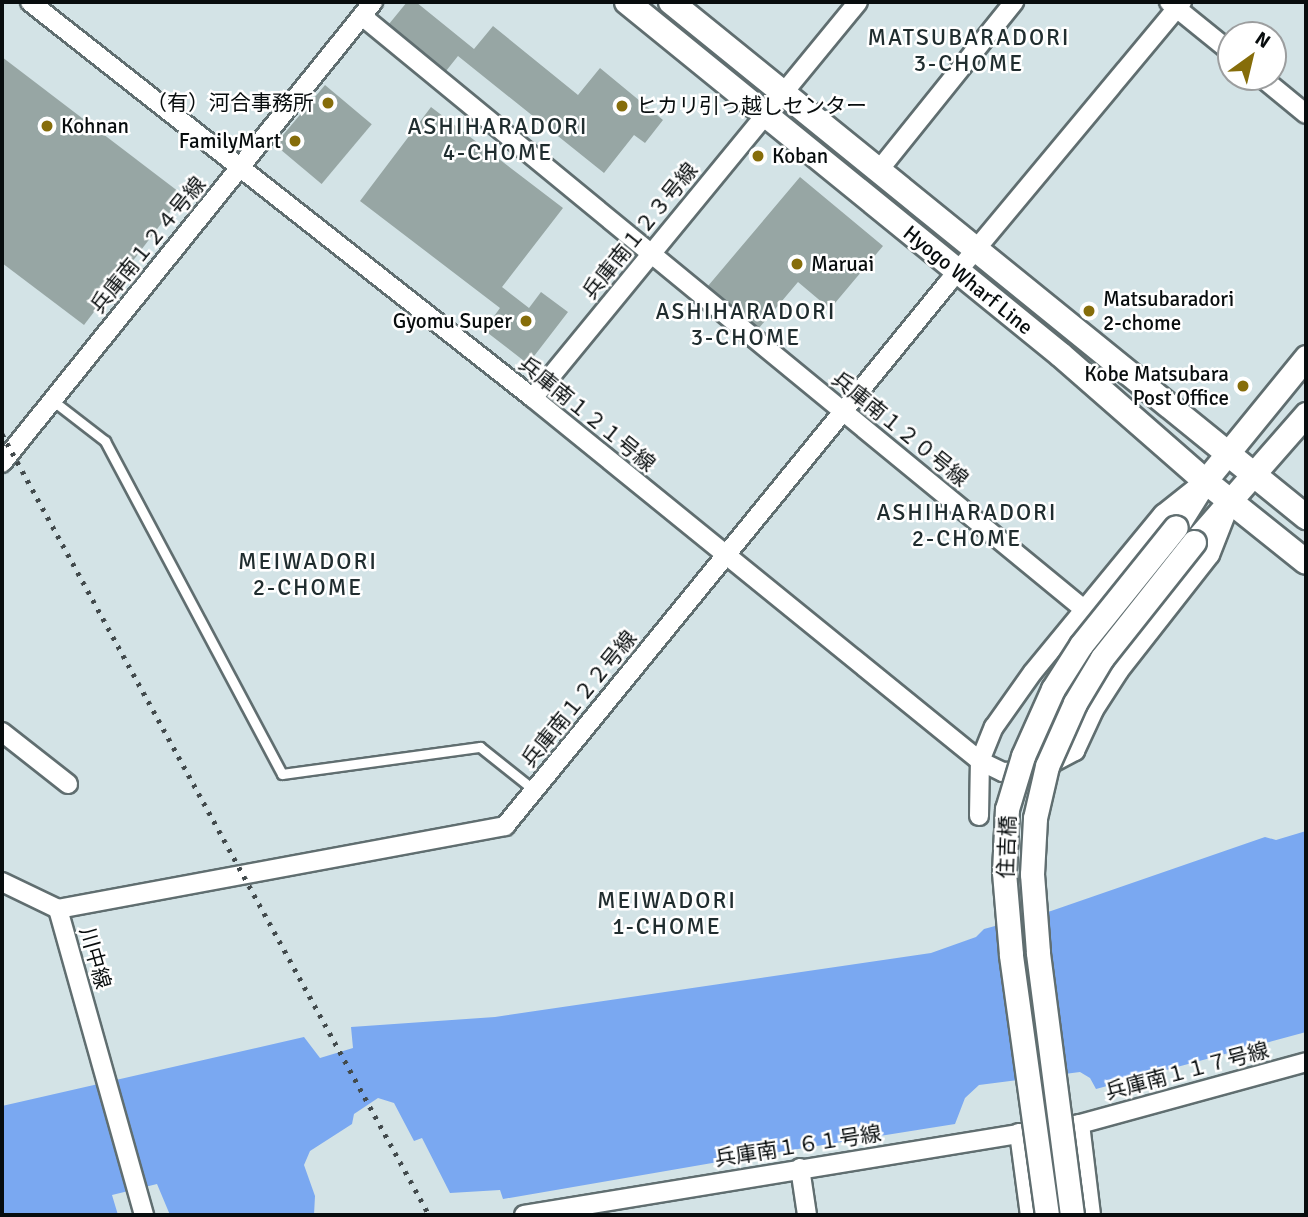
<!DOCTYPE html>
<html>
<head>
<meta charset="utf-8">
<style>
  body { margin:0 }
  #map { position:relative; width:1308px; height:1217px; overflow:hidden; background:#d3e3e6; font-family:Signika,"Noto Sans JP",sans-serif }
  div>[style] { position:absolute }
  .water>* { inset:0; background:#7aa8f1 }
  .building>* { inset:0; background:#97a6a4; transform-origin:0 0 }
  .roads { filter:drop-shadow(2px 0 #606e70) drop-shadow(-2px 0 #606e70) drop-shadow(0 2px #606e70) drop-shadow(0 -2px #606e70) }
  .service>* { height:9px; margin:-4.5px; padding:0 4.5px; transform-origin:4.5px; border-radius:4.5px; background:#fff }
  .minor>* { height:18px; margin:-9px; padding:0 9px; transform-origin:9px; border-radius:9px; background:#fff }
  .tertiary>* { height:23px; margin:-11.5px; padding:0 11.5px; transform-origin:11.5px; border-radius:11.5px; background:#fff }
  .secondary>* { height:24px; margin:-12px; padding:0 12px; transform-origin:12px; border-radius:12px; background:#fff }
  .rail>* { height:5px; margin-top:-2.5px; transform-origin:0; background:repeating-linear-gradient(90deg,#424a4c 0 3.5px,transparent 0 10.5px) }
  .bridges { filter:drop-shadow(2px 0 #606e70) drop-shadow(-2px 0 #606e70) drop-shadow(0 2px #606e70) drop-shadow(0 -2px #606e70) }
  .tertiary-bridge>* { height:23px; margin:-11.5px; padding:0 11.5px; transform-origin:11.5px; border-radius:11.5px; background:#fff }
  .dots>* { width:19px; height:19px; translate:-50% -50%; box-sizing:border-box; border:4px solid #fff; border-radius:50% }
  span { translate:-50% -50%; white-space:nowrap; text-align:center; line-height:1.15; -webkit-text-stroke:5px #fff; paint-order:stroke }
  .poi-label { font-size:21px; color:#080d0e }
  .right { translate:-100% -50%; text-align:right }
  .left { translate:0 -50%; text-align:left }
  .street-label { font-size:21px; color:#080d0e }
  .neighbourhood-label { font-size:23px; color:#202d2f; letter-spacing:2px }
  .frame { position:absolute; inset:0; border:4px solid #080d0e; pointer-events:none }
  .north { position:absolute; left:1217px; top:21px; width:70px; height:70px; box-sizing:border-box; background:#fff; border:2px solid #9c9e9f; border-radius:50%; rotate:34deg; font-size:19px; font-weight:700; line-height:28px; text-align:center; color:#080d0e }
  .north::after { content:''; display:block; margin:auto; width:24px; height:32px; background:#866d0a; clip-path:polygon(50% 0,100% 100%,50% 72%,0 100%) }
</style>
</head>
<body>
<div id="map">
  <div class="water">
    <div style="clip-path:polygon(1306px 831px,1306px 1032px,1096px 1089px,1090px 1078px,1080px 1072px,979px 1085px,965px 1098px,955px 1124px,754px 1156px,753px 1148px,723px 1152px,718px 1162px,503px 1199px,500px 1190px,450px 1193px,422px 1138px,414px 1141px,394px 1103px,378px 1098px,354px 1114px,352px 1124px,310px 1151px,304px 1165px,315px 1196px,314px 1215px,170px 1215px,157px 1184px,112px 1195px,118px 1215px,2px 1215px,2px 1106px,304px 1037px,320px 1058px,353px 1048px,351px 1027px,495px 1017px,931px 953px,976px 937px,984px 929px,1051px 911px,1265px 837px,1276px 840px)"></div>
  </div>
  <div class="building">
    <div style="clip-path:polygon(407px 2px,416px 2px,474px 49px,493px 26px,578px 95px,600px 68px,663px 120px,645px 143px,634px 135px,604px 173px,458px 56px,446px 71px,389px 24px)"></div>
    <div style="clip-path:polygon(2px 57px,183px 195px,84px 325px,2px 263px)"></div>
    <div style="left:325px;top:85px;width:61px;height:78px;rotate:40deg"></div>
    <div style="clip-path:polygon(431px 107px,563px 208px,502px 287px,529px 308px,541px 292px,568px 312px,528px 364px,484px 330px,500px 308px,360px 201px)"></div>
    <div style="clip-path:polygon(800px 177px,883px 246px,830px 309px,798px 282px,759px 328px,708px 286px)"></div>
  </div>
  <div class="roads">
    <div class="service">
      <div style="left:52px;top:400px;width:67px;rotate:37.7deg"></div>
      <div style="left:105px;top:441px;width:377px;rotate:62deg"></div>
      <div style="left:282px;top:774px;width:200px;rotate:-7.8deg"></div>
      <div style="left:480px;top:747px;width:69px;rotate:38.5deg"></div>
    </div>
    <div class="minor">
      <div style="left:30px;top:2px;width:640px;rotate:38.21deg"></div>
      <div style="left:533px;top:398px;width:576px;rotate:39.08deg"></div>
      <div style="left:980px;top:761px;width:25px;rotate:26deg"></div>
      <div style="left:1003px;top:772px;width:36px;rotate:-3deg"></div>
      <div style="left:1039px;top:770px;width:41px;rotate:-27.8deg"></div>
      <div style="left:1075px;top:751px;width:45px;rotate:-65.1deg"></div>
      <div style="left:1094px;top:710px;width:46px;rotate:-57.3deg"></div>
      <div style="left:1119px;top:671px;width:147px;rotate:-51.9deg"></div>
      <div style="left:1210px;top:555px;width:49px;rotate:-68.6deg"></div>
      <div style="left:1169px;top:2px;width:80px;rotate:38.9deg"></div>
      <div style="left:362px;top:16px;width:936px;rotate:39.41deg"></div>
      <div style="left:1261px;top:77px;width:58px;rotate:39.4deg"></div>
      <div style="left:879px;top:170px;width:216px;rotate:-51.2deg"></div>
      <div style="left:533px;top:398px;width:512px;rotate:-50.62deg"></div>
      <div style="left:2px;top:463px;width:592px;rotate:-51.17deg"></div>
      <div style="left:2px;top:732px;width:84px;rotate:38.2deg"></div>
      <div style="left:979px;top:816px;width:55px;rotate:-89deg"></div>
      <div style="left:980px;top:761px;width:37px;rotate:-68deg"></div>
      <div style="left:994px;top:727px;width:67px;rotate:-54.7deg"></div>
      <div style="left:1033px;top:672px;width:205px;rotate:-50.6deg"></div>
      <div style="left:1163px;top:514px;width:43px;rotate:-38.5deg"></div>
      <div style="left:2px;top:882px;width:62px;rotate:25.7deg"></div>
      <div style="left:58px;top:909px;width:318px;rotate:74.3deg"></div>
      <div style="left:58px;top:909px;width:455px;rotate:-10.5deg"></div>
      <div style="left:505px;top:826px;width:699px;rotate:-50.8deg"></div>
      <div style="left:947px;top:284px;width:367px;rotate:-50.2deg"></div>
      <div style="left:1080px;top:1124px;width:92px;rotate:83.1deg"></div>
      <div style="left:1019px;top:1133px;width:83px;rotate:82.4deg"></div>
      <div style="left:800px;top:1168px;width:48px;rotate:81.5deg"></div>
      <div style="left:524px;top:1215px;width:563px;rotate:-9.3deg"></div>
      <div style="left:1080px;top:1124px;width:234px;rotate:-15.3deg"></div>
    </div>
    <div class="tertiary">
      <div style="left:1176px;top:527px;width:54px;rotate:-57.8deg"></div>
      <div style="left:1205px;top:481px;width:160px;rotate:-50.8deg"></div>
      <div style="left:1194px;top:542px;width:170px;rotate:-48.8deg"></div>
    </div>
    <div class="secondary">
      <div style="left:627px;top:2px;width:559px;rotate:39.12deg"></div>
      <div style="left:1061px;top:355px;width:191px;rotate:41.2deg"></div>
      <div style="left:1205px;top:481px;width:129px;rotate:38.7deg"></div>
      <div style="left:671px;top:2px;width:818px;rotate:39.04deg"></div>
    </div>
  </div>
  <div class="rail">
    <div style="left:2px;top:434px;width:890px;rotate:61.33deg"></div>
  </div>
  <div class="bridges">
    <div class="tertiary-bridge">
      <div style="left:1047px;top:1215px;width:263px;rotate:-97.9deg"></div>
      <div style="left:1011px;top:954px;width:82px;rotate:-94.9deg"></div>
      <div style="left:1004px;top:872px;width:63px;rotate:-87.3deg"></div>
      <div style="left:1007px;top:809px;width:55px;rotate:-73.2deg"></div>
      <div style="left:1023px;top:756px;width:73px;rotate:-65.9deg"></div>
      <div style="left:1053px;top:689px;width:52px;rotate:-57.5deg"></div>
      <div style="left:1081px;top:645px;width:151px;rotate:-51.2deg"></div>
      <div style="left:1072px;top:1215px;width:265px;rotate:-97.4deg"></div>
      <div style="left:1038px;top:952px;width:78px;rotate:-94.4deg"></div>
      <div style="left:1032px;top:874px;width:56px;rotate:-86.9deg"></div>
      <div style="left:1035px;top:818px;width:53px;rotate:-77deg"></div>
      <div style="left:1047px;top:766px;width:69px;rotate:-66deg"></div>
      <div style="left:1075px;top:703px;width:52px;rotate:-59deg"></div>
      <div style="left:1102px;top:658px;width:148px;rotate:-51.6deg"></div>
    </div>
  </div>
  <div class="dots">
    <div style="left:328px;top:103px;background:#866d0a"></div>
    <div style="left:622px;top:106px;background:#866d0a"></div>
    <div style="left:47px;top:126px;background:#866d0a"></div>
    <div style="left:295px;top:141px;background:#866d0a"></div>
    <div style="left:758px;top:156px;background:#866d0a"></div>
    <div style="left:797px;top:264px;background:#866d0a"></div>
    <div style="left:1089px;top:311px;background:#866d0a"></div>
    <div style="left:526px;top:321px;background:#866d0a"></div>
    <div style="left:1243px;top:386px;background:#866d0a"></div>
  </div>
  <div class="poi-label">
    <span class="right" style="left:314px;top:103px">（有）河合事務所</span>
    <span class="left" style="left:636px;top:106px">ヒカリ引っ越しセンター</span>
    <span class="left" style="left:61px;top:126px">Kohnan</span>
    <span class="right" style="left:281px;top:141px">FamilyMart</span>
    <span class="left" style="left:772px;top:156px">Koban</span>
    <span class="left" style="left:811px;top:264px">Maruai</span>
    <span class="left" style="left:1103px;top:311px">Matsubaradori<br>2-chome</span>
    <span class="right" style="left:512px;top:321px">Gyomu Super</span>
    <span class="right" style="left:1229px;top:386px">Kobe Matsubara<br>Post Office</span>
  </div>
  <div class="street-label">
    <span style="left:640px;top:231px;rotate:-51deg">兵庫南１２３号線</span>
    <span style="left:148px;top:245px;rotate:-51deg">兵庫南１２４号線</span>
    <span style="left:968px;top:280px;rotate:39deg">Hyogo Wharf Line</span>
    <span style="left:587px;top:414px;rotate:39deg">兵庫南１２１号線</span>
    <span style="left:900px;top:429px;rotate:39deg">兵庫南１２０号線</span>
    <span style="left:579px;top:699px;rotate:-51deg">兵庫南１２２号線</span>
    <span style="left:1007px;top:847px;rotate:-88deg">住吉橋</span>
    <span style="left:95px;top:958px;rotate:74deg">川中線</span>
    <span style="left:1187px;top:1071px;rotate:-15deg">兵庫南１１７号線</span>
    <span style="left:798px;top:1146px;rotate:-9deg">兵庫南１６１号線</span>
  </div>
  <div class="neighbourhood-label">
    <span style="left:969px;top:51px">MATSUBARADORI<br>3-CHOME</span>
    <span style="left:498px;top:140px">ASHIHARADORI<br>4-CHOME</span>
    <span style="left:746px;top:325px">ASHIHARADORI<br>3-CHOME</span>
    <span style="left:967px;top:526px">ASHIHARADORI<br>2-CHOME</span>
    <span style="left:308px;top:575px">MEIWADORI<br>2-CHOME</span>
    <span style="left:667px;top:914px">MEIWADORI<br>1-CHOME</span>
  </div>
  <div class="frame"></div>
  <div class="north">N</div>
</div>
</body>
</html>
